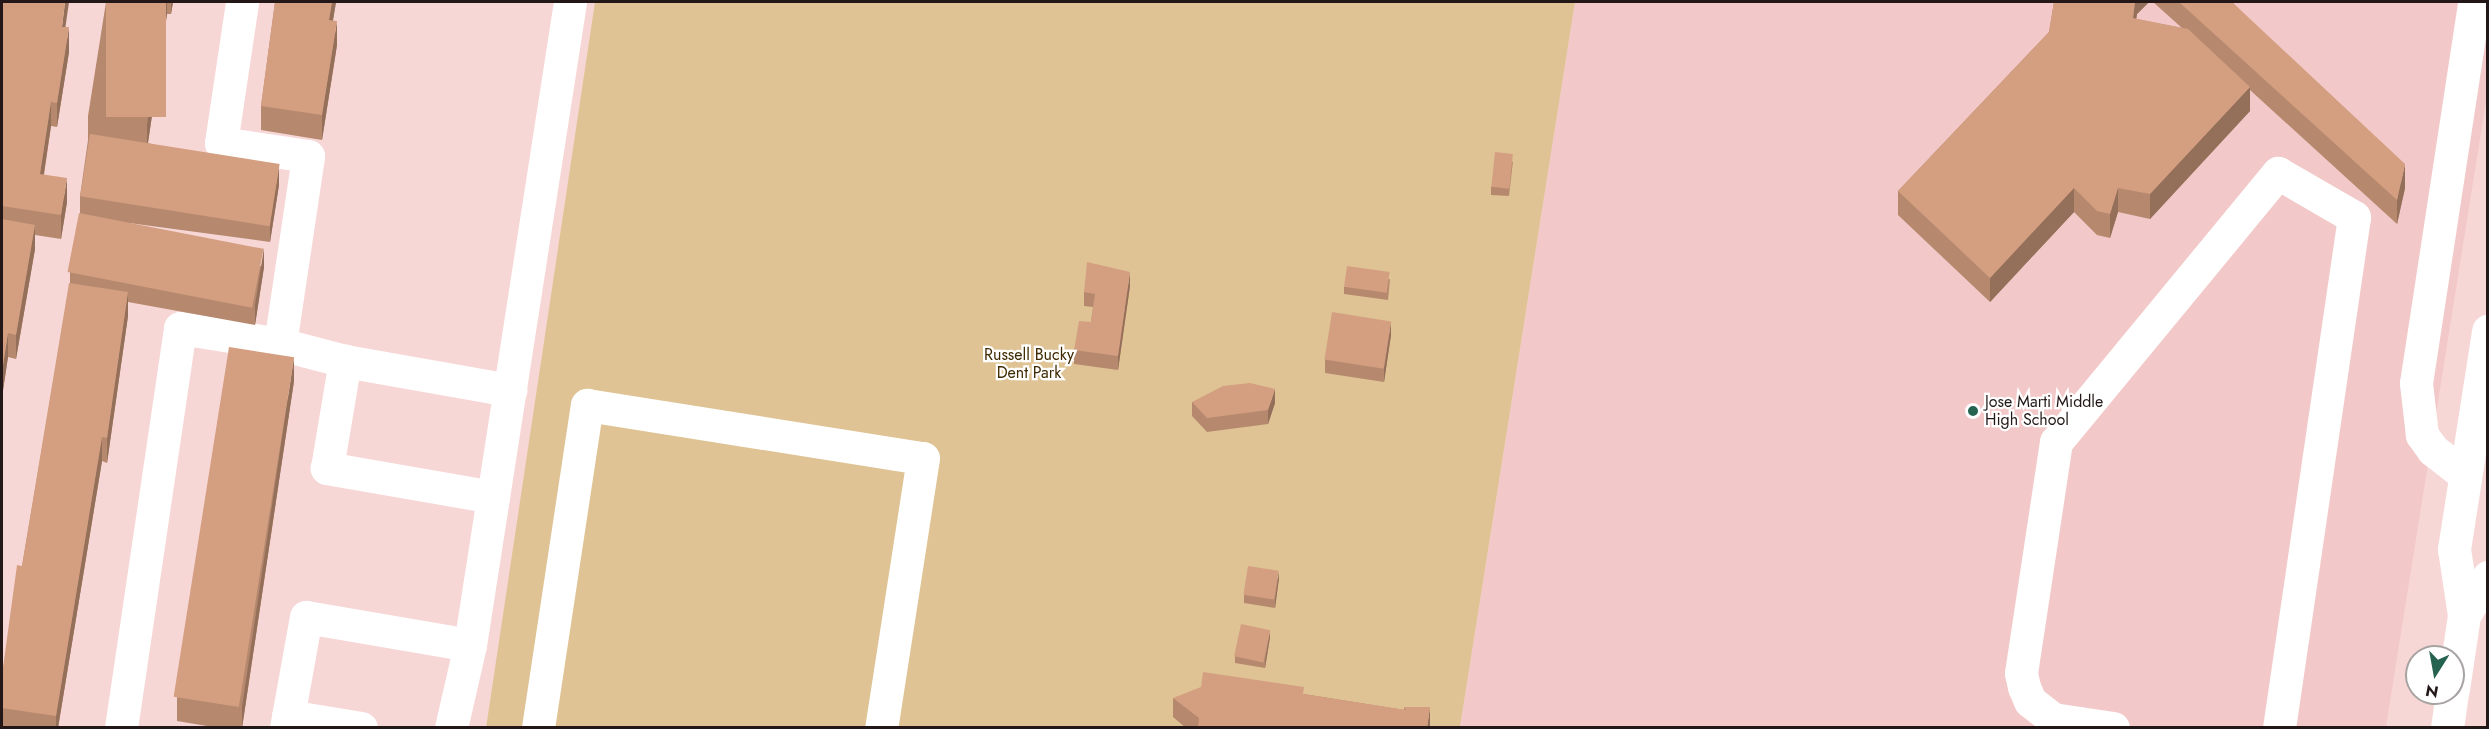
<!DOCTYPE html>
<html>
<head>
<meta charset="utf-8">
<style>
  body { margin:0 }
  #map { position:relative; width:2489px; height:729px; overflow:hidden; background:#f7d7d6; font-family:Jost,sans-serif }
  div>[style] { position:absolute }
  .built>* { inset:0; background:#f2c9c8 }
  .green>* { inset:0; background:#dfc394 }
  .minor>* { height:33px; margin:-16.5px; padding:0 16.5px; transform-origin:16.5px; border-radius:16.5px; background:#fff }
  .wall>* { inset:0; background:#b6896f }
  .shaded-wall>* { inset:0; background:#946f5a }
  .building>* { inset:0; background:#d49f81; transform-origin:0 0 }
  .dots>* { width:16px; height:16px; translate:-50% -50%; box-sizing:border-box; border:3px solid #fff; border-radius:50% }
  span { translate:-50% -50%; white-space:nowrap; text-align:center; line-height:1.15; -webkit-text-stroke:4.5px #fff; paint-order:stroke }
  .park-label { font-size:16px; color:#3e2900 }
  .poi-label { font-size:16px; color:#231817 }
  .left { translate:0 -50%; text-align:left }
  .frame { position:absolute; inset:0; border:3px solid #231817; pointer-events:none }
  .north { position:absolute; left:2405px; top:645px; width:60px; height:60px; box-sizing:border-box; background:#fff; border:2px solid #a7a3a2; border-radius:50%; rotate:191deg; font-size:16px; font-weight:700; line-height:24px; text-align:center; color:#231817 }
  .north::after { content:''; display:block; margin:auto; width:21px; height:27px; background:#256350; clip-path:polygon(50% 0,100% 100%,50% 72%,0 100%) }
</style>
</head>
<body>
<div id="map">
  <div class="built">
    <div style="clip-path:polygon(1575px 2px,2487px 2px,2487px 95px,2386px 727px,1460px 728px)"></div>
  </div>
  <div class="green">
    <div style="clip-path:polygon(595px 2px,1575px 2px,1460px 727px,486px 728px)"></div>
  </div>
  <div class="minor">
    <div style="left:280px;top:344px;width:67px;rotate:14.7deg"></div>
    <div style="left:2465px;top:475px;width:41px;rotate:-142deg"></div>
    <div style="left:2433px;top:450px;width:19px;rotate:-126deg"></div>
    <div style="left:2422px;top:435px;width:52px;rotate:-96.6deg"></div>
    <div style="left:2416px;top:383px;width:385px;rotate:-81.3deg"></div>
    <div style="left:493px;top:497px;width:169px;rotate:-170.1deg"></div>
    <div style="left:327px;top:468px;width:109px;rotate:-80.5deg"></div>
    <div style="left:345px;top:361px;width:168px;rotate:10deg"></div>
    <div style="left:2464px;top:615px;width:45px;rotate:-57.7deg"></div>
    <div style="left:2453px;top:689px;width:75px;rotate:-81.5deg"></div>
    <div style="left:2464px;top:615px;width:67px;rotate:-98.6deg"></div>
    <div style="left:2454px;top:549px;width:221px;rotate:-81.1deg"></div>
    <div style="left:288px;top:716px;width:74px;rotate:9.3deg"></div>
    <div style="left:121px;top:728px;width:404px;rotate:-81.6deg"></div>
    <div style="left:180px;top:328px;width:101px;rotate:9.1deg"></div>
    <div style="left:280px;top:344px;width:190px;rotate:-81.5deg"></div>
    <div style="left:308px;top:156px;width:88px;rotate:-171.5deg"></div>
    <div style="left:221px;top:143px;width:143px;rotate:-81.5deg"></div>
    <div style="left:286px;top:728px;width:113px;rotate:-79.8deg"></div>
    <div style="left:306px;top:617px;width:166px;rotate:9.7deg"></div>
    <div style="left:451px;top:728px;width:85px;rotate:-77.1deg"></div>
    <div style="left:470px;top:645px;width:651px;rotate:-81.16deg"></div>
    <div style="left:538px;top:728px;width:327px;rotate:-81.4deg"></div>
    <div style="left:587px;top:405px;width:340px;rotate:9deg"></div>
    <div style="left:923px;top:458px;width:273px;rotate:98.8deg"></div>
    <div style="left:2113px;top:728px;width:61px;rotate:-171.5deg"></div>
    <div style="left:2053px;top:719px;width:29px;rotate:-142deg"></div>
    <div style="left:2030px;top:701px;width:15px;rotate:-113deg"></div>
    <div style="left:2024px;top:687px;width:14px;rotate:-102deg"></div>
    <div style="left:2021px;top:673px;width:234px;rotate:-81.4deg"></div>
    <div style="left:2056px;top:442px;width:349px;rotate:-50.5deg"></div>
    <div style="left:2278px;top:173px;width:88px;rotate:30.1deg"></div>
    <div style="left:2354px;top:217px;width:516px;rotate:98.35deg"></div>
    <div style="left:2447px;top:728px;width:35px;rotate:-82deg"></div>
  </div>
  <div class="wall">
    <div style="clip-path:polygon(2px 2px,65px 27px,69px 52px,57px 127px,51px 126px,44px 175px,67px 202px,61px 239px,35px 235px,35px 249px,16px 359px,8px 357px,2px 397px)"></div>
    <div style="clip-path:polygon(106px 2px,173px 2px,171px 14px,167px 14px,148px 143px,279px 185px,270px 242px,129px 223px,264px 267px,255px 325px,128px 302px,128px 316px,107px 463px,102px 461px,58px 728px,2px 728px,2px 675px,22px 566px,70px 283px,70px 272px,80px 214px,80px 196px,88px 140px,88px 116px)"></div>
    <div style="clip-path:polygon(275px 2px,336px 2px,333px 20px,337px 45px,322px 140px,261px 130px,261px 106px)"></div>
    <div style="clip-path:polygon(2054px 2px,2149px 2px,2137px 14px,2136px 19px,2182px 28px,2153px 2px,2232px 2px,2405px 188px,2397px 224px,2250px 90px,2250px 111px,2150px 219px,2118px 212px,2110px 238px,2097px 235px,2074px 212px,1990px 302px,1898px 215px,1898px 191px,2049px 32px)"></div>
    <div style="clip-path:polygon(1513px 161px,1509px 196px,1491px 195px,1491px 187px)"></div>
    <div style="clip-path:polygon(1390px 279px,1388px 300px,1344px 294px,1344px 287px)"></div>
    <div style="clip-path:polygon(1130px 286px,1118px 370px,1074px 364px,1074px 350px,1091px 322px,1093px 307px,1084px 306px,1084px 292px)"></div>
    <div style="clip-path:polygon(1391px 335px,1384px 382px,1325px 373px,1325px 359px)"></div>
    <div style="clip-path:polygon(294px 381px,242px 728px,219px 728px,177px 721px,177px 697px)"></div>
    <div style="clip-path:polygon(1192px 402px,1275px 403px,1268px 424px,1207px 432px,1192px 416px)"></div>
    <div style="clip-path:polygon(1279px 578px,1275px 608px,1244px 603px,1244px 595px)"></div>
    <div style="clip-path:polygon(1270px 637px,1265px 668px,1235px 663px,1235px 656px)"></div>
    <div style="clip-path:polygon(1304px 694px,1404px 710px,1404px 707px,1430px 728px,1186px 728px,1173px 717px,1173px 698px)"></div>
  </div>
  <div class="shaded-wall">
    <div style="clip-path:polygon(65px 2px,69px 2px,62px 51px,62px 27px)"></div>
    <div style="clip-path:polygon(166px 2px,167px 2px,167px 14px,147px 149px,147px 125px)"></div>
    <div style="clip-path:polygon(171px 2px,173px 2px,171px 14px)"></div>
    <div style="clip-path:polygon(332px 2px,336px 2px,329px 44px,329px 20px)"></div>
    <div style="clip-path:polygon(2135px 2px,2149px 2px,2137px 14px,2133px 42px,2133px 18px)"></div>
    <div style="clip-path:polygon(337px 21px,337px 45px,322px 140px,322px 115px)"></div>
    <div style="clip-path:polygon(69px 27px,69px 52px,57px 127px,57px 103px)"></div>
    <div style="clip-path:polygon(2250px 87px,2250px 111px,2150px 219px,2150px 194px)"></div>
    <div style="clip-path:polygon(51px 102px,51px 126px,40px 198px,40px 174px)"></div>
    <div style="clip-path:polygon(2405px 164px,2405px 188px,2397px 224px,2397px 200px)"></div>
    <div style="clip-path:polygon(279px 165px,279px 185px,270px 242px,270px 223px)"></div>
    <div style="clip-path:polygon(67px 178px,67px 202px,61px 239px,61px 215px)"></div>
    <div style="clip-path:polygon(2074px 188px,2074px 212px,1990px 302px,1990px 278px)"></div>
    <div style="clip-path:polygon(2118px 188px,2118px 212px,2110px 238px,2110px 214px)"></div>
    <div style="clip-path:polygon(35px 225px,35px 249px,16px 359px,16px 335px)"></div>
    <div style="clip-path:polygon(264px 248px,264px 267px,255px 325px,255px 305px)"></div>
    <div style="clip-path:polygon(1130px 272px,1130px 286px,1118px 370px,1118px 356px)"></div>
    <div style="clip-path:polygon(128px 292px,128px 316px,107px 463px,107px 438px)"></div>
    <div style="clip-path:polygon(1391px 321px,1391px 335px,1384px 382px,1384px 368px)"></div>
    <div style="clip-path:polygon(8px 333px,8px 357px,2px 397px,2px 372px)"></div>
    <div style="clip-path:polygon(294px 357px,294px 381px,242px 728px,242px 707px)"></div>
    <div style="clip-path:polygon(1275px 389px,1275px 403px,1268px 424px,1268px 410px)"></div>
    <div style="clip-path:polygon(3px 408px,3px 432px,2px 439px,2px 415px)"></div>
    <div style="clip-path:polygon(102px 437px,102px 461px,58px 728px,56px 728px,56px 716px)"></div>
    <div style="clip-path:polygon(1279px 571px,1279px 578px,1275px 608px,1275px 600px)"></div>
    <div style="clip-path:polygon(1270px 630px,1270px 637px,1265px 668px,1265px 661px)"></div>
    <div style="clip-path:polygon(1430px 707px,1430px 728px,1427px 728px)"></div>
  </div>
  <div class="building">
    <div style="clip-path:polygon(2px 2px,65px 2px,62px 27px,69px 27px,57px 103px,51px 102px,40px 174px,67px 178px,61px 215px,2px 206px)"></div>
    <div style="left:106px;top:2px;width:60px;height:115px"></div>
    <div style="clip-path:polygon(275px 2px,332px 2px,329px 20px,337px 21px,322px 115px,261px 106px)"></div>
    <div style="clip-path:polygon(2054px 2px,2135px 2px,2133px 18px,2188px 29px,2250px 87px,2150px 194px,2118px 188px,2110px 214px,2097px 211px,2074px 188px,1990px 278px,1898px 191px,2049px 32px)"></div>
    <div style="clip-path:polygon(2179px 2px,2232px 2px,2405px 164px,2397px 200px)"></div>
    <div style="left:90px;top:134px;width:192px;height:63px;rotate:9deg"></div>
    <div style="left:1495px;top:152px;width:18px;height:35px;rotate:6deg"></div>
    <div style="left:79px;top:213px;width:188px;height:60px;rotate:11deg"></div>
    <div style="clip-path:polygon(2px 219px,35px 225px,16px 335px,8px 333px,2px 372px)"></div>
    <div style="clip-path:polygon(1087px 262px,1130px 272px,1118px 356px,1074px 350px,1079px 321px,1091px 322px,1095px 294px,1084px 292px)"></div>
    <div style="left:1347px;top:266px;width:43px;height:21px;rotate:8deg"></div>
    <div style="clip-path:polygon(69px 283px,128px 292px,107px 438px,102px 437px,56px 716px,2px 708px,2px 675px,17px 565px,22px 566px)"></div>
    <div style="left:1332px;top:312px;width:60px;height:48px;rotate:9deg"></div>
    <div style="left:229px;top:347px;width:66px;height:354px;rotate:9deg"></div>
    <div style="clip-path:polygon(1250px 383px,1275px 389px,1268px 410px,1207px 418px,1192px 402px,1223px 386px)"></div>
    <div style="left:1248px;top:566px;width:31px;height:29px;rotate:9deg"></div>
    <div style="left:1241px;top:624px;width:30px;height:33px;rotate:12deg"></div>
    <div style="clip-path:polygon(1203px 672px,1304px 687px,1303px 694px,1406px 710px,1404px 707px,1430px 707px,1427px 728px,1198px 728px,1199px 718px,1173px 698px,1201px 687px)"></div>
  </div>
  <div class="dots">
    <div style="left:1973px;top:411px;background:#256350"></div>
  </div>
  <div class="park-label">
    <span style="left:1029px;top:364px">Russell Bucky<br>Dent Park</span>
  </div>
  <div class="poi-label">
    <span class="left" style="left:1985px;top:411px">Jose Marti Middle<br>High School</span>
  </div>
  <div class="frame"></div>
  <div class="north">N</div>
</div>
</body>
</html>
